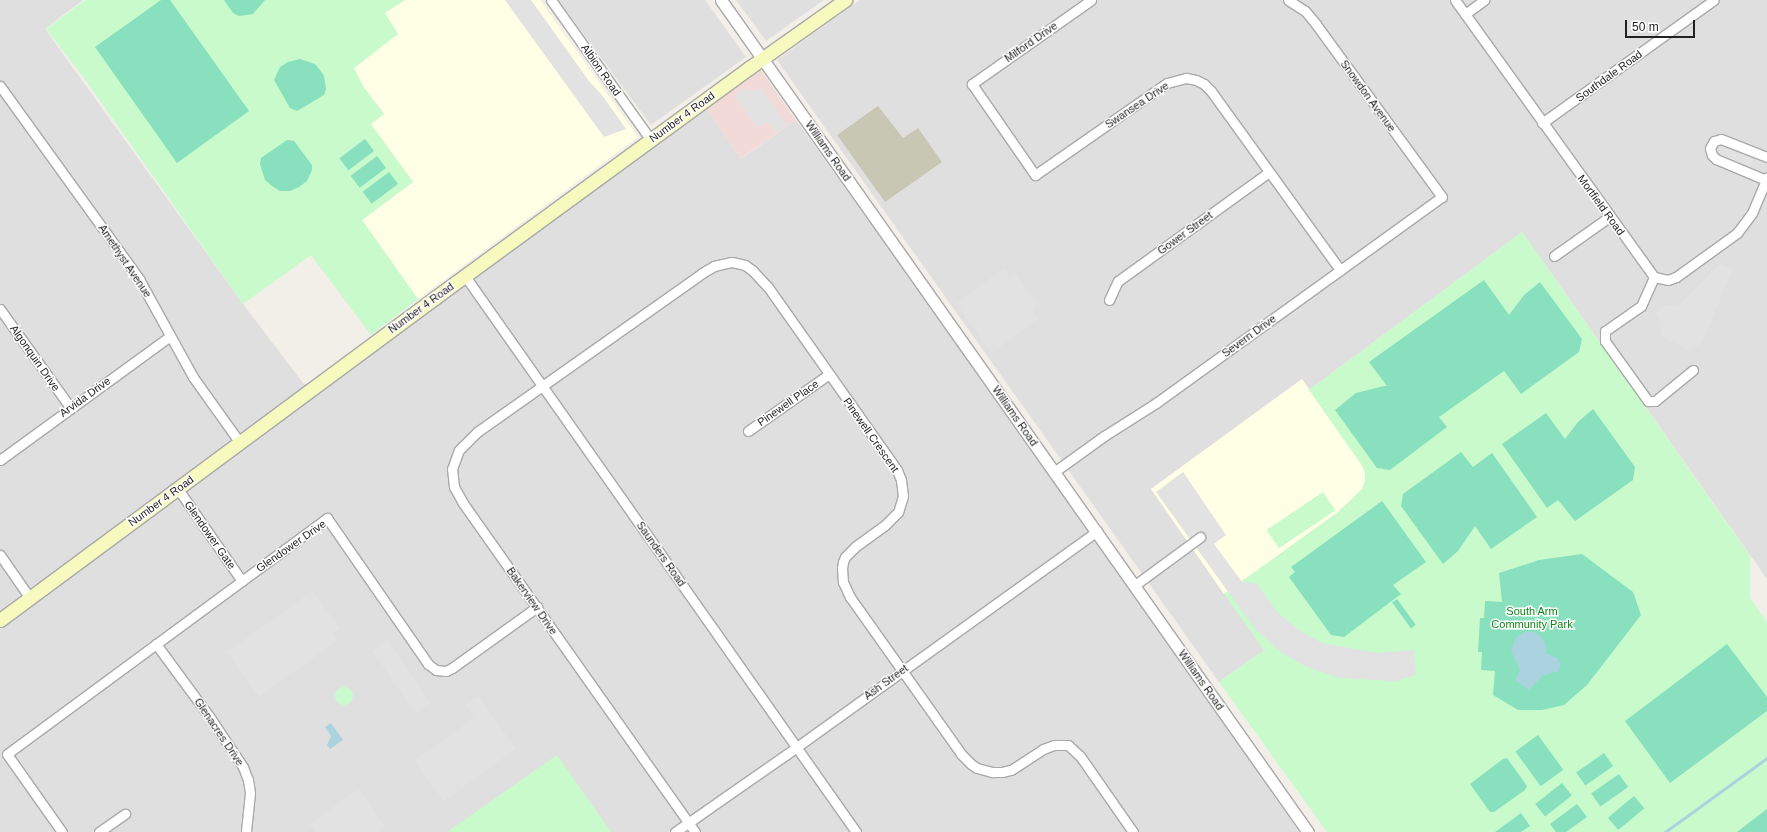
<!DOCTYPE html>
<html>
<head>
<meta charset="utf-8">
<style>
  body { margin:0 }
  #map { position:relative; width:1767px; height:832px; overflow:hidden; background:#f2efe9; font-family:Arial,sans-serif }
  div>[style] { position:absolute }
  .residential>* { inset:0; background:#e0dfdf }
  .commercial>* { inset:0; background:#f2dad9; transform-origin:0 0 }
  .education>* { inset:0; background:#ffffe5 }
  .construction>* { inset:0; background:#c7c7b4 }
  .park>* { inset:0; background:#c8facc; transform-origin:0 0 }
  .round { border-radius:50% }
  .pitch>* { inset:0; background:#88e0be; transform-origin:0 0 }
  .parking>* { inset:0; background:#e2e2e2; transform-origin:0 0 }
  .water>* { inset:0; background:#aad3df }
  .stream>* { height:3px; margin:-1.5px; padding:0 1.5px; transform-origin:1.5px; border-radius:1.5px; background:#aad3df }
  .roads { filter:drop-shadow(1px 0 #a9a9a9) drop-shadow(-1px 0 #a9a9a9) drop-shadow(0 1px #a9a9a9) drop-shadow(0 -1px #a9a9a9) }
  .minor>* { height:9px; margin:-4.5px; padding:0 4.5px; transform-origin:4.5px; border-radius:4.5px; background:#fff }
  .tertiary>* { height:11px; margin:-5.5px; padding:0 5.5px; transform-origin:5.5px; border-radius:5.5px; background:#fff }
  .secondary>* { height:13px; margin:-6.5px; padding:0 6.5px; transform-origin:6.5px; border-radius:6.5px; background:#f7fabf }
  span { translate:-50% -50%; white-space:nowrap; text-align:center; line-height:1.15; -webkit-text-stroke:3px #fff; paint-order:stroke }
  .street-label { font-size:11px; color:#222 }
  .park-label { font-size:11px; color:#0c8416 }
  .scale { position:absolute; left:1625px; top:20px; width:70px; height:18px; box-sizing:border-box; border:2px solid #222; border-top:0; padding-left:5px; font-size:12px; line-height:14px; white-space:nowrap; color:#222; -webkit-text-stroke:3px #fff; paint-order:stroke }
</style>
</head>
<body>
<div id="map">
  <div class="residential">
    <div style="clip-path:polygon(0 0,83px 0,45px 29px,243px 304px,303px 383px,312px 388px,0 618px)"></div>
    <div style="clip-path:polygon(558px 0,705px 0,746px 57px,651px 125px)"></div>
    <div style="clip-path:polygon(736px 0,824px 0,766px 41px)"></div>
    <div style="clip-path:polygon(860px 0,1767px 0,1767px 579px,1522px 232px,1309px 390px,1302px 380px,1151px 489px,1264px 650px,1219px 682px,777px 60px)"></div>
    <div style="clip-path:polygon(704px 105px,741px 159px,796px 120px,1089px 527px,1299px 832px,0 832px,0 623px)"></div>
  </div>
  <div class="commercial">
    <div style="left:758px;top:66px;width:66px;height:67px;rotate:55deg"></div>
  </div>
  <div class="education">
    <div style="clip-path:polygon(405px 0,540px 0,638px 137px,418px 299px,362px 220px,413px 182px,371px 124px,384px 114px,363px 86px,354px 68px,398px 34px,385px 13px)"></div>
    <div style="clip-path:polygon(1302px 379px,1361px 464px,1365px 472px,1365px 481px,1362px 489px,1338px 512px,1224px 594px,1151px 489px)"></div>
  </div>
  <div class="construction">
    <div style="clip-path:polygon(878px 106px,903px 138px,918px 128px,942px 162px,885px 202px,837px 135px)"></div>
  </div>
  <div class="park">
    <div style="clip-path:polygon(85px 0,405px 0,385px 13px,398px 34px,354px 68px,363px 86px,384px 114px,371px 124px,413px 182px,362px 220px,418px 299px,371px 335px,311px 255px,243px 304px,84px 78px,46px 29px)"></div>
    <div style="clip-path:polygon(1522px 232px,1750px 556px,1750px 598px,1767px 622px,1767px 832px,1327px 832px,1219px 682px,1264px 650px,1224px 594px,1338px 512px,1362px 489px,1365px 481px,1365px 472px,1361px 464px,1309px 390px)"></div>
    <div style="left:1323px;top:492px;width:22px;height:68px;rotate:56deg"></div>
    <div class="round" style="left:335px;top:687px;width:18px;height:18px"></div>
    <div style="clip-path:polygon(557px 755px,611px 832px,447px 832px)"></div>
  </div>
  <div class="pitch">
    <div style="clip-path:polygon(161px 0,170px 0,249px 111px,177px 163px,95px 47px)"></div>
    <div style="clip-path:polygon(224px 0,265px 0,253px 14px,239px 16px,233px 13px)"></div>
    <div style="clip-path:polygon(300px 59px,315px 64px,320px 70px,324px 76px,326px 89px,324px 95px,297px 111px,290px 108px,274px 80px,280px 67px,288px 62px)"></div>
    <div style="left:365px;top:139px;width:15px;height:32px;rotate:53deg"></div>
    <div style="clip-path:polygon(287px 140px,294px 141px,312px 165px,312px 170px,307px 181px,299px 187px,290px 191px,280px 191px,272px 186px,265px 180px,260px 164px,261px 158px)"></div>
    <div style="left:377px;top:156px;width:15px;height:33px;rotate:53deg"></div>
    <div style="left:389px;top:172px;width:15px;height:33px;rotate:53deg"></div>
    <div style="clip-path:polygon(1484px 280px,1509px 315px,1524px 295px,1540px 282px,1582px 339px,1579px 352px,1521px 394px,1504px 371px,1439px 417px,1447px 427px,1390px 470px,1377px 468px,1335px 410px,1356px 393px,1384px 386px,1387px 386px,1369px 362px)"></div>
    <div style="clip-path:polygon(1593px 409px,1635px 467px,1633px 480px,1575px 521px,1558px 500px,1547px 508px,1502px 444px,1546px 413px,1565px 439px,1578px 422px)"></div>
    <div style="clip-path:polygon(1461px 452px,1473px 467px,1492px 453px,1537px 517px,1491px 549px,1475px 526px,1458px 551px,1443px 564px,1401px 506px,1403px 494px)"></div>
    <div style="clip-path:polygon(1382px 501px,1426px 562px,1393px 585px,1401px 594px,1344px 637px,1331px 635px,1289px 577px,1295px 572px,1291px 567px)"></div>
    <div style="clip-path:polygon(1582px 554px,1633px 592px,1641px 615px,1587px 685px,1564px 705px,1542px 710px,1518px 710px,1493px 695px,1495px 671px,1481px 670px,1482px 652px,1478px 652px,1480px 618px,1484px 618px,1485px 601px,1502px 602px,1499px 573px,1539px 560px)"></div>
    <div style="left:1397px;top:599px;width:32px;height:6px;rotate:54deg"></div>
    <div style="clip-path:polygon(1727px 644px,1767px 697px,1767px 711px,1670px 783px,1625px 721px)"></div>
    <div style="left:1538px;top:735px;width:43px;height:28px;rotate:54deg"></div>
    <div style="left:1604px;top:753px;width:16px;height:34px;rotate:55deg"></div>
    <div style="clip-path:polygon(1507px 758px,1527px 786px,1525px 790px,1494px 812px,1490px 812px,1470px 784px,1503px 759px)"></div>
    <div style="left:1619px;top:774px;width:16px;height:34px;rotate:55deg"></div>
    <div style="left:1562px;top:783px;width:16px;height:34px;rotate:52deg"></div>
    <div style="left:1634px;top:796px;width:16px;height:34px;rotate:50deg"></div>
    <div style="clip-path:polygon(1577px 804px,1587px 817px,1566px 832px,1556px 832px,1550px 824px)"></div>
    <div style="clip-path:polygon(1767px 809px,1767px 832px,1737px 832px)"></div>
    <div style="clip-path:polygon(1521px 813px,1530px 826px,1521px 832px,1495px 832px)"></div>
  </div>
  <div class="parking">
    <div style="clip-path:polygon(505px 0,531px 0,589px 81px,602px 95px,626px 129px,604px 137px)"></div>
    <div style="clip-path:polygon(761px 88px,787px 125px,776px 133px,769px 123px,765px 123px,757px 128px,734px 95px,742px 89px,756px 91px)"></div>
    <div style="left:1723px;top:144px;width:34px;height:11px;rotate:23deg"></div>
    <div style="clip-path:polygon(1720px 264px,1733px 269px,1701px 345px,1690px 350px,1660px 336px,1662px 324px,1656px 312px,1666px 305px,1678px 306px)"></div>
    <div style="clip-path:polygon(1004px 269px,1010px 277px,1015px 273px,1038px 304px,1032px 309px,1039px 319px,991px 353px,956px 303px)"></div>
    <div style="clip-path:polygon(1183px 472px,1226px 535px,1214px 544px,1242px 582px,1257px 584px,1277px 612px,1299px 630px,1322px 643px,1377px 653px,1414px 650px,1416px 675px,1395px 681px,1339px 678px,1305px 666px,1282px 653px,1255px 629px,1156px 492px)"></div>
    <div style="clip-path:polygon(313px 591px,340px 629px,332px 634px,337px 641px,259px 697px,227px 652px)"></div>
    <div style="left:388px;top:640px;width:76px;height:19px;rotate:56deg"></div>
    <div style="clip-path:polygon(478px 696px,516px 749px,444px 801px,414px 761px,474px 718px,465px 705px)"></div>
    <div style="clip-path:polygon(359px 789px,385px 826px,377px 832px,315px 832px,309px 824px)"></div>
  </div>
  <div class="water">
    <div style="clip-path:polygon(1524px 632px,1534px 632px,1540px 636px,1545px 642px,1547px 654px,1557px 658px,1561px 665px,1558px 671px,1542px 676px,1529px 690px,1515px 680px,1520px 670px,1511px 651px,1516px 638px)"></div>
    <div style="clip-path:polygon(331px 723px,343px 740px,330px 749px,327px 745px,331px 736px,325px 727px)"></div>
  </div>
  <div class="stream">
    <div style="left:1665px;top:832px;width:126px;rotate:-36deg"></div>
  </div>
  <div class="roads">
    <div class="minor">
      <div style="left:551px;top:0;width:172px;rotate:54.5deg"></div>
      <div style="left:1091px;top:0;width:146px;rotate:144.8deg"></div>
      <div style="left:972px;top:84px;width:111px;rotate:55.3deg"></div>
      <div style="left:1035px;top:175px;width:161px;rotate:-34.9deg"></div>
      <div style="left:1167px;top:83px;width:20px;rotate:-15deg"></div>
      <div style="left:1186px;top:78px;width:10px;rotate:11deg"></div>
      <div style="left:1196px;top:80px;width:9px;rotate:27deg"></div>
      <div style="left:1204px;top:84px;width:10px;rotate:45deg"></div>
      <div style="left:1211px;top:91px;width:221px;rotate:54.2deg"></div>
      <div style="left:1455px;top:0;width:341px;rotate:54.3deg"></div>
      <div style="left:1654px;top:277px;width:14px;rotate:12deg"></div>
      <div style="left:1668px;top:280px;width:9px;rotate:-21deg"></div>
      <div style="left:1676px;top:277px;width:75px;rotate:-35.8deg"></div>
      <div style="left:1737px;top:233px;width:25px;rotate:-53deg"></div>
      <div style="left:1752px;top:213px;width:39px;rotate:-67deg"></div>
      <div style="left:1465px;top:14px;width:24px;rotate:-36deg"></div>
      <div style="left:0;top:86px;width:238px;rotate:54.2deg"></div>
      <div style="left:139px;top:279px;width:112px;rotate:61.1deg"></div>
      <div style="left:193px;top:377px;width:81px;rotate:54.5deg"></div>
      <div style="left:1542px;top:123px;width:211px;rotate:-35.6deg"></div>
      <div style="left:1766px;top:180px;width:54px;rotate:-157.2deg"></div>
      <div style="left:1716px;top:159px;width:6px;rotate:-135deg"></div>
      <div style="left:1712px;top:155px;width:7px;rotate:-106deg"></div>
      <div style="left:1710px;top:148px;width:8px;rotate:-60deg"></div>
      <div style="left:1714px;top:141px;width:7px;rotate:-16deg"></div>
      <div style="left:1721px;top:139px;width:49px;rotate:21.4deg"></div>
      <div style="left:1554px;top:256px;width:67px;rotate:-35.3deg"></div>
      <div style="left:465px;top:276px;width:680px;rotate:54.88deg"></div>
      <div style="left:1654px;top:277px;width:32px;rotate:114deg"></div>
      <div style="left:1641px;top:306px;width:44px;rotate:145.2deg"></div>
      <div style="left:1605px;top:331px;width:10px;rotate:90deg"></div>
      <div style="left:1605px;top:341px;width:74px;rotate:54.4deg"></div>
      <div style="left:1648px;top:401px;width:7px"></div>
      <div style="left:1655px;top:401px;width:49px;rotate:-39.2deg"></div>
      <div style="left:1109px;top:300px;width:21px;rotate:-65deg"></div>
      <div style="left:1118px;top:281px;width:186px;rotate:-35.8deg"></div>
      <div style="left:0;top:309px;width:120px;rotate:54.5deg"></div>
      <div style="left:748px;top:431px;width:99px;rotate:-35.1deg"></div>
      <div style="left:0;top:460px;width:210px;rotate:-36.1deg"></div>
      <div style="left:1054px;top:472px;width:62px;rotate:-35.8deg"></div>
      <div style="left:1104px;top:436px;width:62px;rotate:-32.4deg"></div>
      <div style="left:1156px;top:403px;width:352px;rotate:-35.8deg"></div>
      <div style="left:1442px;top:197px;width:214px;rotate:-126.1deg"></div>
      <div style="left:1316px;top:24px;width:17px;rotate:-130deg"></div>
      <div style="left:1305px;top:11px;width:20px;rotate:-147deg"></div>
      <div style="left:178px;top:489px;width:112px;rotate:55.2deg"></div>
      <div style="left:0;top:555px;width:52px;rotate:55.1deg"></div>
      <div style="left:1135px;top:585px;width:81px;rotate:-36.4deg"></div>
      <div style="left:156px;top:644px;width:93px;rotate:53.7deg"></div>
      <div style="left:211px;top:719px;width:58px;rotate:56.3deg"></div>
      <div style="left:243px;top:767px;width:14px;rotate:69deg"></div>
      <div style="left:248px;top:780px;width:13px;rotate:81deg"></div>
      <div style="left:250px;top:793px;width:39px;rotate:96deg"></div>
      <div style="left:62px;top:832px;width:95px;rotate:-125.2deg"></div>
      <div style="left:7px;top:754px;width:398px;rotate:-36.4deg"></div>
      <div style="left:327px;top:518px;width:178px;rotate:55.3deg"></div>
      <div style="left:428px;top:664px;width:10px;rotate:37deg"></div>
      <div style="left:436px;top:670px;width:10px;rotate:6deg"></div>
      <div style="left:446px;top:671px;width:7px;rotate:-27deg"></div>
      <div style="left:452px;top:668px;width:105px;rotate:-35.7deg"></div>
      <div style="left:99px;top:832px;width:32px;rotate:-35deg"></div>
      <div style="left:675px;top:832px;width:136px;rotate:-34.9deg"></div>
      <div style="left:787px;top:754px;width:382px;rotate:-35.7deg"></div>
      <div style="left:695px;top:832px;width:403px;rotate:-125.2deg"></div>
      <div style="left:463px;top:503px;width:18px;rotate:-119deg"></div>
      <div style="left:454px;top:487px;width:18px;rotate:-96deg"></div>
      <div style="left:452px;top:469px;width:20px;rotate:-70deg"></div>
      <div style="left:459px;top:450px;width:25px;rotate:-45deg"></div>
      <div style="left:477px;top:432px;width:276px;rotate:-35.2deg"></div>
      <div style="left:702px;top:273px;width:14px;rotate:-30deg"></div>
      <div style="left:714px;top:266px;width:18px;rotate:-13deg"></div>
      <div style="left:732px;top:262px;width:13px;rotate:13deg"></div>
      <div style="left:745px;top:265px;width:9px;rotate:36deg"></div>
      <div style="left:752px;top:270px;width:23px;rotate:47deg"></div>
      <div style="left:768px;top:287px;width:224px;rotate:54.8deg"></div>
      <div style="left:897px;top:470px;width:11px;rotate:68deg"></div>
      <div style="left:901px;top:480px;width:16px;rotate:83deg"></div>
      <div style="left:903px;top:496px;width:17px;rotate:107deg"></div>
      <div style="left:898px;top:512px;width:18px;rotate:135deg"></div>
      <div style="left:885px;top:525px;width:37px;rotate:144deg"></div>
      <div style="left:855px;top:547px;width:14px;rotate:135deg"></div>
      <div style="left:845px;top:557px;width:5px;rotate:112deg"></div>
      <div style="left:843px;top:562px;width:6px;rotate:99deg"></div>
      <div style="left:842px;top:568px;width:14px;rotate:86deg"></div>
      <div style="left:843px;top:582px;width:17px;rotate:65deg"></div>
      <div style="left:850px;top:597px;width:192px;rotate:54.7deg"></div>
      <div style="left:961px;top:754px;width:14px;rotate:45deg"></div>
      <div style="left:971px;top:764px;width:7px;rotate:34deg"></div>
      <div style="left:977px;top:768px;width:16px;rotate:15deg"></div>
      <div style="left:992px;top:772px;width:10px"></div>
      <div style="left:1002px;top:772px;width:9px;rotate:-13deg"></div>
      <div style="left:1011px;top:770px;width:38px;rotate:-33deg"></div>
      <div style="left:1043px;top:749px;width:12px;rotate:-20deg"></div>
      <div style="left:1054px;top:745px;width:14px"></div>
      <div style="left:1068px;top:745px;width:16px;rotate:43deg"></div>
      <div style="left:1080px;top:756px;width:93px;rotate:55.1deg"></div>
    </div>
    <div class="tertiary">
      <div style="left:721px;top:0;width:1018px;rotate:54.8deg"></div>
    </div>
    <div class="secondary">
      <div style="left:0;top:620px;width:543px;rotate:-36.53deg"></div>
      <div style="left:436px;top:297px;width:388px;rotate:-36.2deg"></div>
      <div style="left:749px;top:68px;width:118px;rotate:-35.3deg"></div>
    </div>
  </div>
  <div class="street-label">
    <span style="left:1031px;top:42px;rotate:-35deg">Milford Drive</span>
    <span style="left:601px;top:70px;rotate:55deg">Albion Road</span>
    <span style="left:1609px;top:76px;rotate:-36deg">Southdale Road</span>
    <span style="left:1368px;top:96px;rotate:54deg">Snowdon Avenue</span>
    <span style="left:1137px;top:105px;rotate:-34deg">Swansea Drive</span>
    <span style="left:682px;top:117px;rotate:-36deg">Number 4 Road</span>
    <span style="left:828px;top:151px;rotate:55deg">Williams Road</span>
    <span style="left:1601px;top:205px;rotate:54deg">Mortfield Road</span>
    <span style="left:1185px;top:233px;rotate:-36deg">Gower Street</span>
    <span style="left:125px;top:261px;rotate:56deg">Amethyst Avenue</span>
    <span style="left:421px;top:308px;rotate:-36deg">Number 4 Road</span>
    <span style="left:1249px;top:336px;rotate:-36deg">Severn Drive</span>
    <span style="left:35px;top:358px;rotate:55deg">Algonquin Drive</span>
    <span style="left:85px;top:397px;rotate:-36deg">Arvida Drive</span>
    <span style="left:788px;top:403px;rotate:-35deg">Pinewell Place</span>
    <span style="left:1015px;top:416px;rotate:55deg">Williams Road</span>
    <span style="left:871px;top:435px;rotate:55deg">Pinewell Crescent</span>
    <span style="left:161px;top:501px;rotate:-36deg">Number 4 Road</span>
    <span style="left:210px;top:535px;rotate:55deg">Glendower Gate</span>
    <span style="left:291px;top:546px;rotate:-35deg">Glendower Drive</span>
    <span style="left:661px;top:554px;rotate:55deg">Saunders Road</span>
    <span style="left:532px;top:601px;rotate:55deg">Bakerview Drive</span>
    <span style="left:1201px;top:680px;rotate:55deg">Williams Road</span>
    <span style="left:886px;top:682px;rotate:-36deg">Ash Street</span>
    <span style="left:219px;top:732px;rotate:56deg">Glenacres Drive</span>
  </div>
  <div class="park-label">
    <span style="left:1532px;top:618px">South Arm<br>Community Park</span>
  </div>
  <div class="scale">50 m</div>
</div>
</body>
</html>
